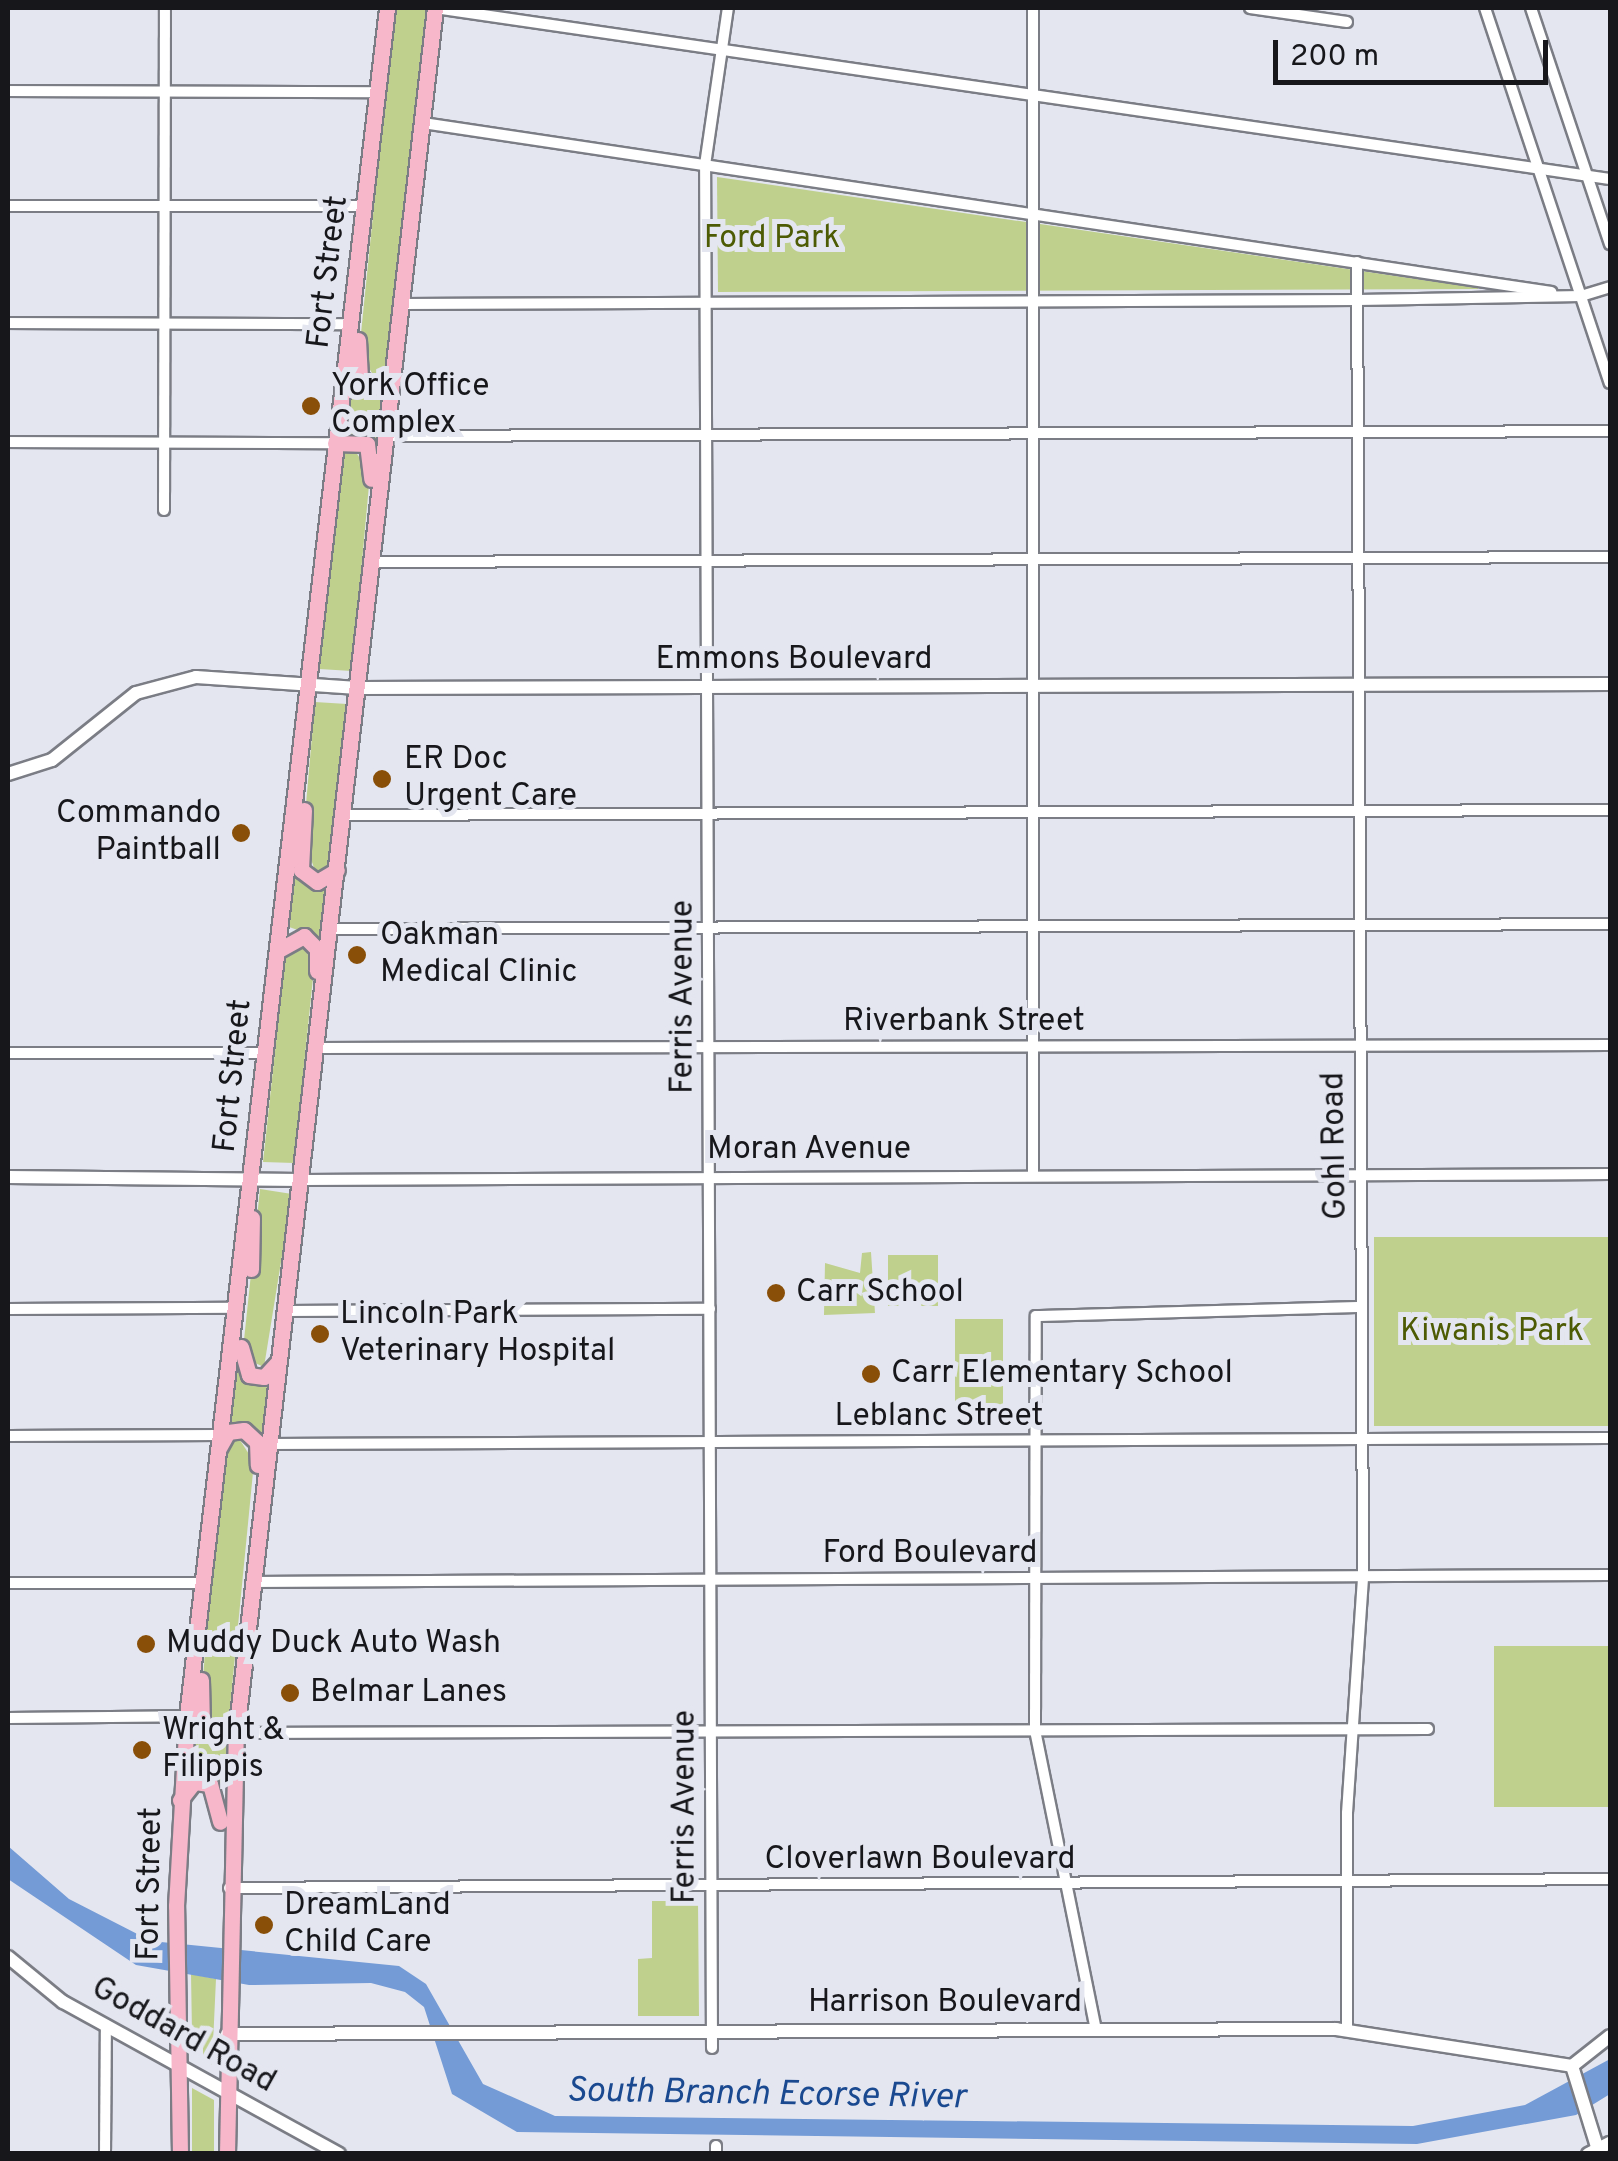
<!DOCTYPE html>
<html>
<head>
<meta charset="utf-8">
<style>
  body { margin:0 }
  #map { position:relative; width:1618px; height:2161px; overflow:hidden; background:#e4e6f0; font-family:Overpass,sans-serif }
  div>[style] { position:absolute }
  .green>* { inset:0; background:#bfd08d; transform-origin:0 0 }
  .water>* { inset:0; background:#749bd6 }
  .roads { filter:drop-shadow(2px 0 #7b7d85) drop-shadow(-2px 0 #7b7d85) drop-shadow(0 2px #7b7d85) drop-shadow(0 -2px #7b7d85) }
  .minor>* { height:10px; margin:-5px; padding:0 5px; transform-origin:5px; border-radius:5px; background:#fff }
  .tertiary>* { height:12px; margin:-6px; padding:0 6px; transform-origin:6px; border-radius:6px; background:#fff }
  .primary>* { height:15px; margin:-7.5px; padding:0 7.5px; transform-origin:7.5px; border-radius:7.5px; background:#f7b7ca }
  .dots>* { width:28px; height:28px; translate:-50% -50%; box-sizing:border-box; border:5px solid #e4e6f0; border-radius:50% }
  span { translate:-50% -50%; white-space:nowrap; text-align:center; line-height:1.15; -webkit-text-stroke:10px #e4e6f0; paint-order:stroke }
  .park-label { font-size:32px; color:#4d5b04 }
  .street-label { font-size:32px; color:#17171b }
  .poi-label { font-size:32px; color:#17171b }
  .left { translate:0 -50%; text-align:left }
  .right { translate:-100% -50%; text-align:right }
  .water-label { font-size:35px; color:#1a4990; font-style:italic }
  .frame { position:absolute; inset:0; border:10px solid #17171b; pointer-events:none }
  .scale { position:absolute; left:1273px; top:40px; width:275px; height:45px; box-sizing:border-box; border:5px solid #17171b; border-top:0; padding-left:12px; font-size:30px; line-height:35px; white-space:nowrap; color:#17171b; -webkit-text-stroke:8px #e4e6f0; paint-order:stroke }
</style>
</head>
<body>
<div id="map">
  <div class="green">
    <div style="clip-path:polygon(394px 8px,426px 8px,426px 23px,386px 369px,376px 379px,359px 353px)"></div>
    <div style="clip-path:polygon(717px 177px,1478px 288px,1478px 289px,718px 292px)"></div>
    <div style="clip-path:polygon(351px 383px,383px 394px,378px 443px,346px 433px)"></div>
    <div style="clip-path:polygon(352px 446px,370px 474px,352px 671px,319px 669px,343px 453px)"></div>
    <div style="clip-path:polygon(315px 702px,347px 704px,329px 867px,316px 873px,303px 838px)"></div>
    <div style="clip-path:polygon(295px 878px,327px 888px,321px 938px,289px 927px)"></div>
    <div style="clip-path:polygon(303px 944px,314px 968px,294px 1163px,263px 1162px,286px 950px)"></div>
    <div style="clip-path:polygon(260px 1189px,292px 1194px,264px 1367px,251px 1361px,244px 1340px)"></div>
    <div style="left:1374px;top:1237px;width:236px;height:189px"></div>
    <div style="clip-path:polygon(871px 1252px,875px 1313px,824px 1315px,825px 1263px,860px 1273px,862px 1253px)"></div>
    <div style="left:888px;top:1255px;width:50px;height:51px"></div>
    <div style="left:955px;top:1319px;width:48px;height:90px"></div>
    <div style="clip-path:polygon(237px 1370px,269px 1381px,262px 1436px,230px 1423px)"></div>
    <div style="clip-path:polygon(238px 1437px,254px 1462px,229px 1718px,211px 1725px,201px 1707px,211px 1568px,227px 1445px)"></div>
    <div style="left:1610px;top:1646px;width:161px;height:116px;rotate:90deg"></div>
    <div style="clip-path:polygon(195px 1731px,227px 1742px,223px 1785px,191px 1773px)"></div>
    <div style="clip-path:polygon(652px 1901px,698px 1901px,699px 2016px,638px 2016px,638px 1959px,652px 1958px)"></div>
    <div style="clip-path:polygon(191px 1974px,216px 1979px,212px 2065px,203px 2059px,203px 2034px,192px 2033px)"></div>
    <div style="clip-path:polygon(192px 2088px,214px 2100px,214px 2153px,192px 2153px)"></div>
  </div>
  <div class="water">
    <div style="clip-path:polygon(8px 1846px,69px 1899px,151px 1941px,399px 1966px,426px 1984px,483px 2084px,555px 2116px,1413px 2126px,1525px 2105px,1610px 2059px,1610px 2094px,1576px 2115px,1417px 2144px,517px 2132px,452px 2094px,424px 2007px,405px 1992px,371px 1983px,249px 1985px,136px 1965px,8px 1879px)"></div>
  </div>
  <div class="roads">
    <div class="minor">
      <div style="left:435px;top:8px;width:1187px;rotate:8.28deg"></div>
      <div style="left:1033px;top:8px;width:1168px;rotate:90deg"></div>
      <div style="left:1250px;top:8px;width:98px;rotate:8.2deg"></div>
      <div style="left:1485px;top:8px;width:395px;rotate:71.6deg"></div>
      <div style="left:1531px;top:8px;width:249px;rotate:71.5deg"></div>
      <div style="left:8px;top:91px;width:369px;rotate:0.2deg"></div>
      <div style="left:423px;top:123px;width:1141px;rotate:8.52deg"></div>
      <div style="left:8px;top:206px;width:356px"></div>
      <div style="left:402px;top:304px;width:955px;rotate:-0.24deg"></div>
      <div style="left:1357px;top:300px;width:224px;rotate:-1deg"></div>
      <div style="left:1581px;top:296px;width:30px;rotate:-17deg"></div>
      <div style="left:8px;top:323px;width:343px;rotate:0.2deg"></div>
      <div style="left:387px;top:436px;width:1223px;rotate:-0.23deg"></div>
      <div style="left:8px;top:442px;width:327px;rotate:0.2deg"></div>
      <div style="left:164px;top:510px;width:502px;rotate:-89.89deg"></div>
      <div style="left:371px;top:562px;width:1239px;rotate:-0.23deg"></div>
      <div style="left:344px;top:815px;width:1266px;rotate:-0.23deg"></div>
      <div style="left:330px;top:929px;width:1280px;rotate:-0.22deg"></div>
      <div style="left:317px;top:1048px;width:1293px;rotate:-0.13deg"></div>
      <div style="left:8px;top:1053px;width:257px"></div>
      <div style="left:302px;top:1180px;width:1308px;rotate:-0.26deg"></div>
      <div style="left:8px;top:1309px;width:229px;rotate:-0.3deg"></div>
      <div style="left:286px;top:1311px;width:424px;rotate:-0.3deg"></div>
      <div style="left:8px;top:1436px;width:210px;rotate:-0.3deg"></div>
      <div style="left:268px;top:1444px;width:1342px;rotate:-0.26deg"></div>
      <div style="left:252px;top:1582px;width:1358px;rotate:-0.3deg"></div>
      <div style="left:8px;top:1583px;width:193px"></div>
      <div style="left:8px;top:1718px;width:179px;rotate:-0.6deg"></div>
      <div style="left:236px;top:1733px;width:1192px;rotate:-0.19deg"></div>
      <div style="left:229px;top:1888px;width:1381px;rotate:-0.37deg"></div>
      <div style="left:1347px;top:2029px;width:216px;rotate:-90deg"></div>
      <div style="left:1347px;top:1813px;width:237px;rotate:-86.1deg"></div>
      <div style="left:1363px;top:1577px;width:1315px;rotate:-90.26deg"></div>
      <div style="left:1096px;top:2030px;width:305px;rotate:-101.5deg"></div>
      <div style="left:1035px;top:1731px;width:415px;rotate:-89.9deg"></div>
      <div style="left:1036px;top:1316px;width:325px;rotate:-1.6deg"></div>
      <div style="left:712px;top:2048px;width:1883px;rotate:-90.21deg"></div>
      <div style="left:705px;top:165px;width:159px;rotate:-81.7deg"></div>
      <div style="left:716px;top:2146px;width:8px;rotate:90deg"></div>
      <div style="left:105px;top:2154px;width:129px;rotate:-89.6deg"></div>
    </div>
    <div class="tertiary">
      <div style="left:8px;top:774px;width:46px;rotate:-17.7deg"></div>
      <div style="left:52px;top:760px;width:107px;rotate:-38.6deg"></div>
      <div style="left:136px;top:693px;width:62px;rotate:-14.9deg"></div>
      <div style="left:196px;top:677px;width:162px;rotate:3.9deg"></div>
      <div style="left:358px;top:688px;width:1252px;rotate:-0.18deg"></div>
      <div style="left:8px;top:1177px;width:294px;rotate:0.6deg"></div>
      <div style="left:8px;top:1957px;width:71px;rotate:39.3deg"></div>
      <div style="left:63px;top:2002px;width:315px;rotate:28.8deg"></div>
      <div style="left:227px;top:2034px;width:1109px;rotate:-0.26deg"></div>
      <div style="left:1336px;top:2029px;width:239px;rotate:8.9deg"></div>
      <div style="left:1572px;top:2066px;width:88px;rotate:72.8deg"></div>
      <div style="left:1572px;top:2066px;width:48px;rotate:-38.3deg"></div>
      <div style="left:1588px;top:2154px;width:25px;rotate:-27deg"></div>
    </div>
    <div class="primary">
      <div style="left:358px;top:340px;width:38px;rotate:87deg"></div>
      <div style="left:360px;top:378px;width:17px;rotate:28deg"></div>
      <div style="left:375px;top:386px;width:21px;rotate:-25deg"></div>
      <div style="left:335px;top:443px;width:32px;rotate:2deg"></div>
      <div style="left:367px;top:444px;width:35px;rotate:83deg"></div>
      <div style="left:304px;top:810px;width:60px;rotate:92.9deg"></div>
      <div style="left:301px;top:870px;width:20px;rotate:37deg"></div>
      <div style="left:317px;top:882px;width:23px;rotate:-31deg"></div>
      <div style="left:277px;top:951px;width:31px;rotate:-29deg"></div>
      <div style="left:304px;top:936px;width:18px;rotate:45deg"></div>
      <div style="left:317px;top:949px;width:22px;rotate:90deg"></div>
      <div style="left:251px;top:1269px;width:51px;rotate:-88.9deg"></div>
      <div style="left:241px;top:1347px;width:29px;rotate:74deg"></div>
      <div style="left:249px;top:1375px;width:15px;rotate:8deg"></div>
      <div style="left:264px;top:1377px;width:22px;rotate:-47deg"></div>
      <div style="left:219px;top:1448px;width:18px;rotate:-61deg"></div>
      <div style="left:228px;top:1432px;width:16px;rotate:-7deg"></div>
      <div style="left:244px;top:1430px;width:18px;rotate:43deg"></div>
      <div style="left:257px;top:1442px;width:23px;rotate:88deg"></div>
      <div style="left:201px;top:1680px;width:48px;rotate:88.8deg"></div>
      <div style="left:202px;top:1728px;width:34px;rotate:8deg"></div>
      <div style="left:180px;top:1800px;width:23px;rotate:-52deg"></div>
      <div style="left:194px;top:1782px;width:16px;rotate:7deg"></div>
      <div style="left:210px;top:1784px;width:39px;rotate:75deg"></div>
      <div style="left:180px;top:2154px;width:248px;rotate:-90.9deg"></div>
      <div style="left:176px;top:1906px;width:190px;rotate:-86.7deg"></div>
      <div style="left:187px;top:1716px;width:1720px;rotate:-83.32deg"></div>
      <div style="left:227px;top:2154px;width:421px;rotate:-88.8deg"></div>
      <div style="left:236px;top:1733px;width:1736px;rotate:-83.42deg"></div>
    </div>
  </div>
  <div class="dots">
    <div style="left:311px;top:406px;background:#894f08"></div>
    <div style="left:382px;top:779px;background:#894f08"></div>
    <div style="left:241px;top:833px;background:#894f08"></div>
    <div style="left:357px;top:955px;background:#894f08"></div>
    <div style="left:776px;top:1293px;background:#894f08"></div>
    <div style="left:320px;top:1334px;background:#894f08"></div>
    <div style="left:871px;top:1374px;background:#894f08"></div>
    <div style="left:146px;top:1644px;background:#894f08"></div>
    <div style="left:290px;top:1693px;background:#894f08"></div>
    <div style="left:142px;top:1750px;background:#894f08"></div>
    <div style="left:264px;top:1925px;background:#894f08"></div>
  </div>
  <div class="park-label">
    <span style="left:772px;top:239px">Ford Park</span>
    <span style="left:1492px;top:1332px">Kiwanis Park</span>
  </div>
  <div class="street-label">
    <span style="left:329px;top:272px;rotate:-83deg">Fort Street</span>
    <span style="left:794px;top:660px">Emmons Boulevard</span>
    <span style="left:684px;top:997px;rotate:-90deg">Ferris Avenue</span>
    <span style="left:964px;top:1022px">Riverbank Street</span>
    <span style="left:234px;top:1076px;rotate:-84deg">Fort Street</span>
    <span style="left:1336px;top:1146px;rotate:-91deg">Gohl Road</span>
    <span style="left:809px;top:1150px">Moran Avenue</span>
    <span style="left:939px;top:1417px">Leblanc Street</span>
    <span style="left:930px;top:1554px">Ford Boulevard</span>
    <span style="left:686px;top:1807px;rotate:-90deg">Ferris Avenue</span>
    <span style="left:920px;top:1860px">Cloverlawn Boulevard</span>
    <span style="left:151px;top:1884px;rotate:-89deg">Fort Street</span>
    <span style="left:945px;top:2003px">Harrison Boulevard</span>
    <span style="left:183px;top:2036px;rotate:29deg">Goddard Road</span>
  </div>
  <div class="poi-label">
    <span class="left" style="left:331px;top:406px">York Office<br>Complex</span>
    <span class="left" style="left:404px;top:779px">ER Doc<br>Urgent Care</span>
    <span class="right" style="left:221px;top:833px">Commando<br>Paintball</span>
    <span class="left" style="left:380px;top:955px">Oakman<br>Medical Clinic</span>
    <span class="left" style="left:796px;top:1293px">Carr School</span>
    <span class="left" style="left:340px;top:1334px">Lincoln Park<br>Veterinary Hospital</span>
    <span class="left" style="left:891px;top:1374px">Carr Elementary School</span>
    <span class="left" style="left:166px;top:1644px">Muddy Duck Auto Wash</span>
    <span class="left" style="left:310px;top:1693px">Belmar Lanes</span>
    <span class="left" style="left:162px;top:1750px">Wright &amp;<br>Filippis</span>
    <span class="left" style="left:284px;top:1925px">DreamLand<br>Child Care</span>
  </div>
  <div class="water-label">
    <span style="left:766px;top:2095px;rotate:1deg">South Branch Ecorse River</span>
  </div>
  <div class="frame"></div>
  <div class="scale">200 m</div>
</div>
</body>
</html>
